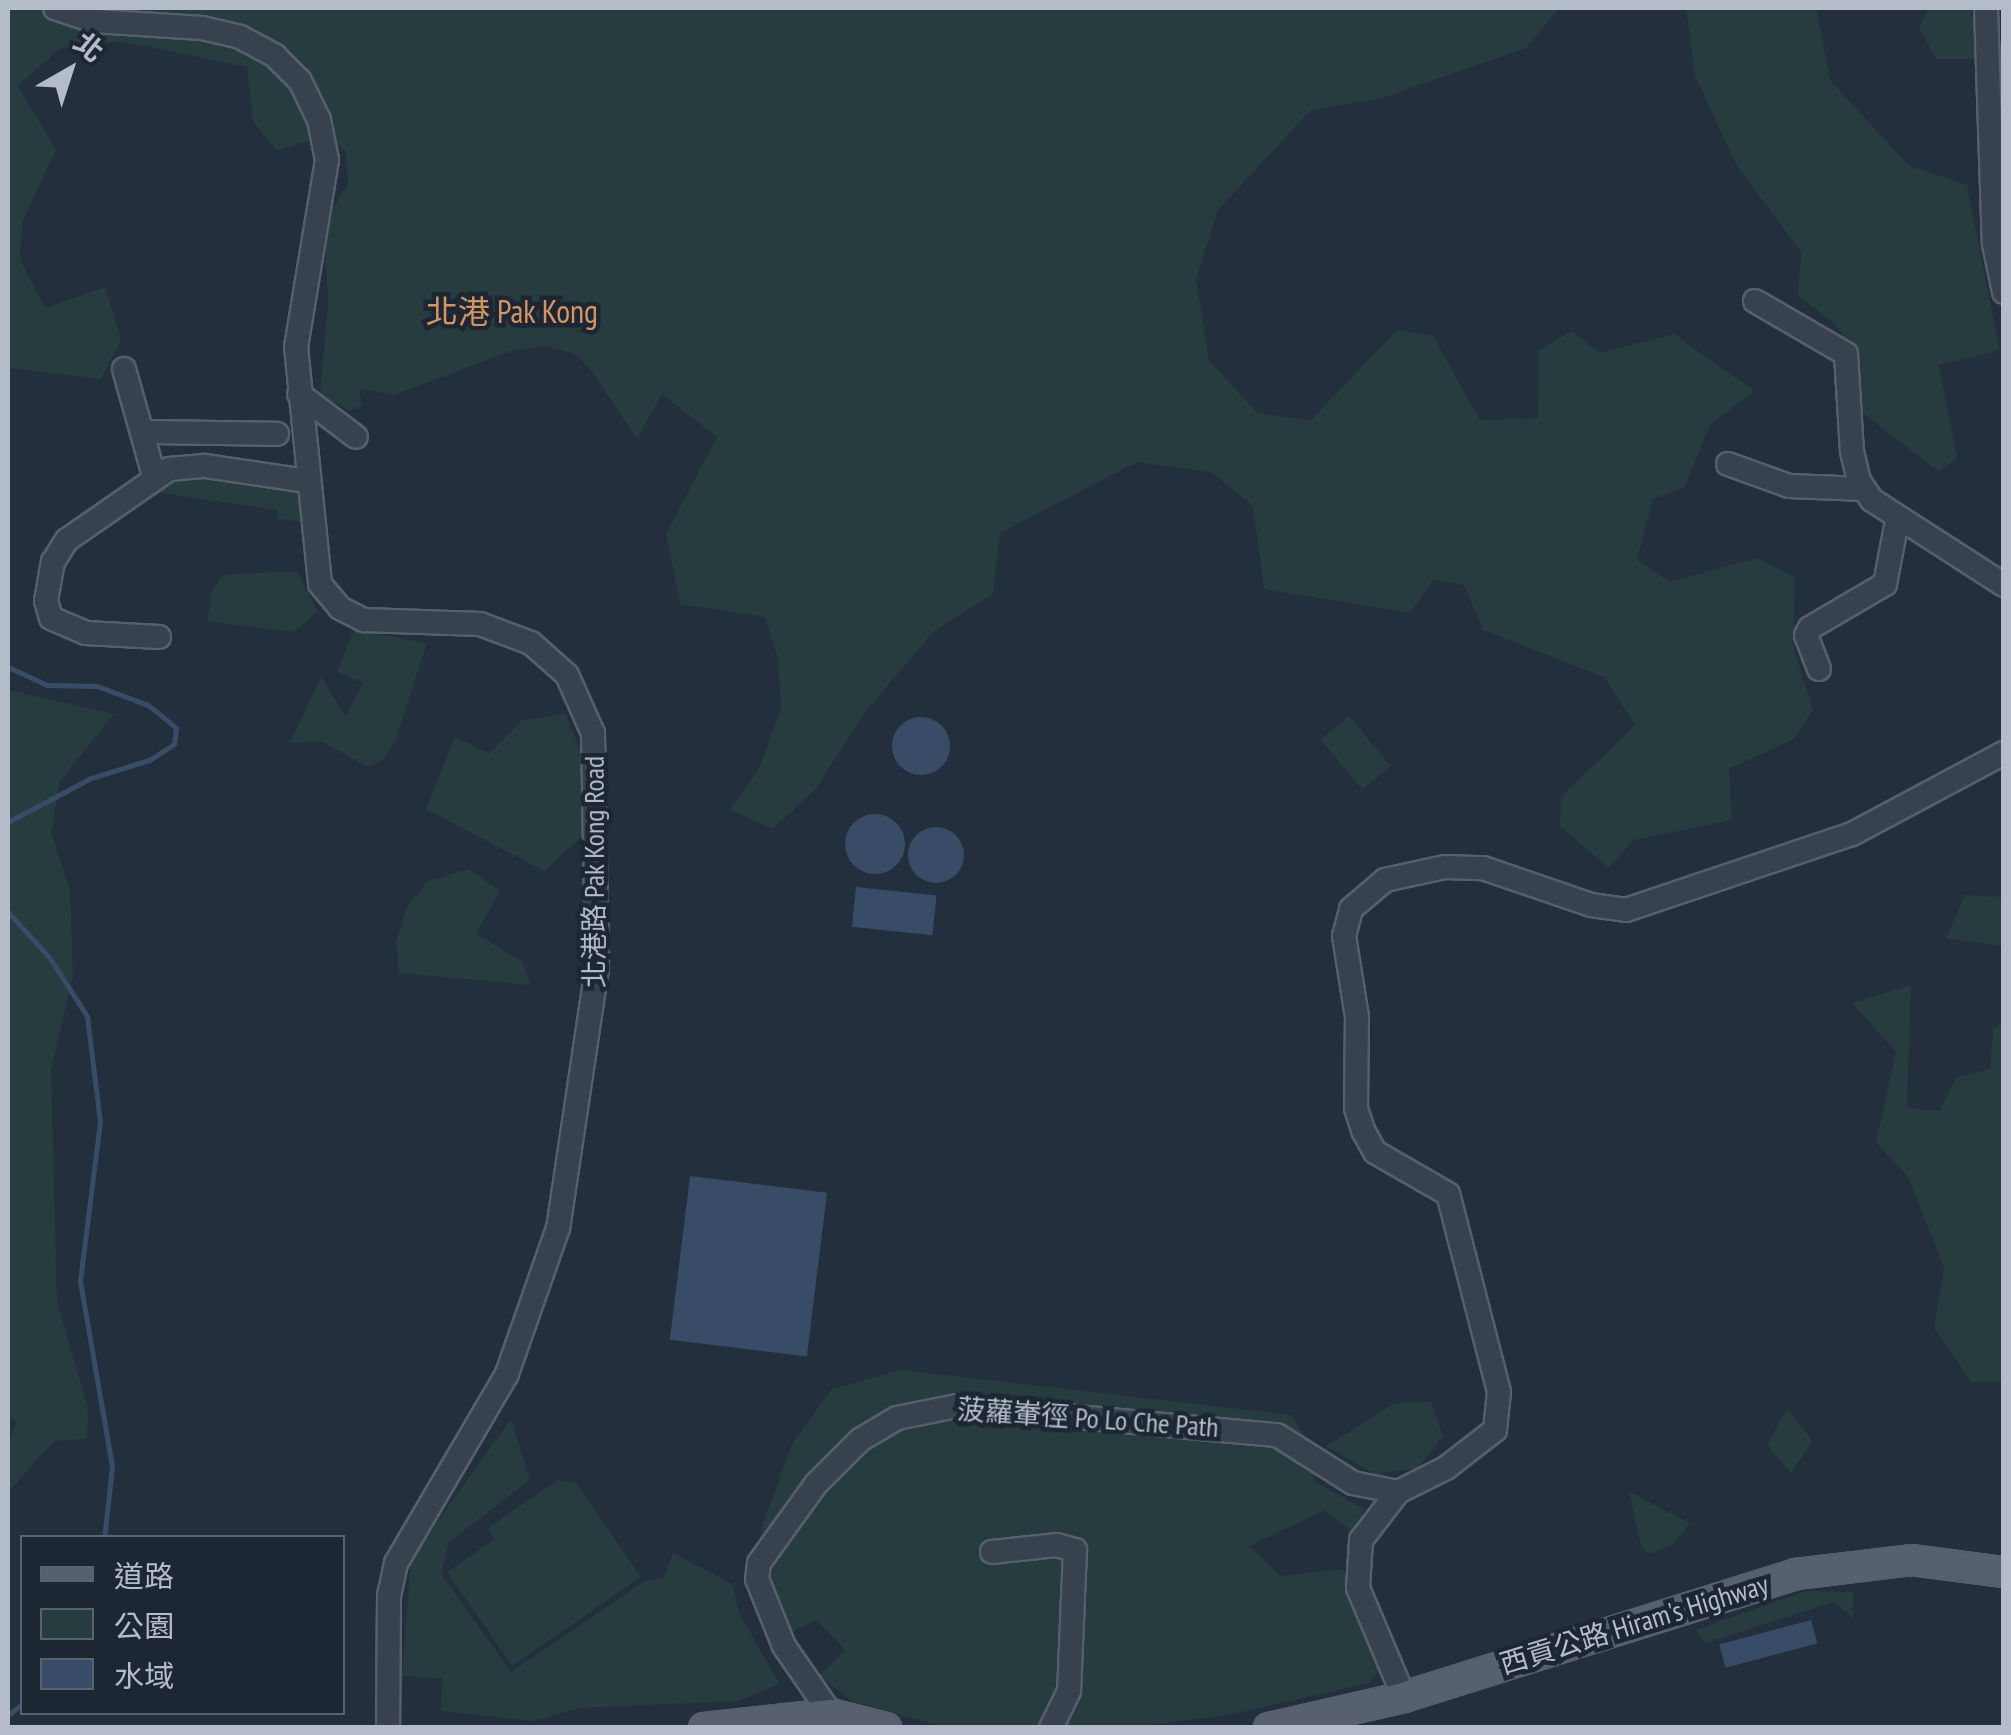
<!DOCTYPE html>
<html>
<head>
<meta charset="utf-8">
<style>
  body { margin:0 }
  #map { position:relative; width:2011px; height:1735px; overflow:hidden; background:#242f3e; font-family:"PT Sans Narrow","Noto Sans TC",sans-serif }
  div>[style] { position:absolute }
  .green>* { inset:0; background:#263c3f; transform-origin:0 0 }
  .water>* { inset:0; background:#394c67; transform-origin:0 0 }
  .round { border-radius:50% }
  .stream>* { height:5px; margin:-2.5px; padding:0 2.5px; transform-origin:2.5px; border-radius:2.5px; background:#394c67 }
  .roads { filter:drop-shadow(2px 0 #565f6c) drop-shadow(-2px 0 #565f6c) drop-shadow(0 2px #565f6c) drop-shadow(0 -2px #565f6c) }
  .minor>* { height:22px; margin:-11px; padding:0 11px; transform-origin:11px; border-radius:11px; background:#38414e }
  .major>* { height:28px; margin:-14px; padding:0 14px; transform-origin:14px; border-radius:14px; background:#56606e }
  span { translate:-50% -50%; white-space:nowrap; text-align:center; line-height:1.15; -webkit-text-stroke:9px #1d2633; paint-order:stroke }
  .street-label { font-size:28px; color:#b4bcc9 }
  .quarter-label { font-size:32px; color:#d59563 }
  .frame { position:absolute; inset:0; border:10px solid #b4bcc9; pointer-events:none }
  .legend { position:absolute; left:20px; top:1535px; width:325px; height:180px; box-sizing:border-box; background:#1d2633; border:2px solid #59626f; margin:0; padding:12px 18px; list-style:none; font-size:30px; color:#b4bcc9 }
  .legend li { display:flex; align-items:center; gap:20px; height:50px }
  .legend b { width:50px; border:2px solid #59626f }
  .north { position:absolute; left:20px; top:20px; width:100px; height:100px; -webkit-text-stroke:8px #1d2633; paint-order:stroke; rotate:39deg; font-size:28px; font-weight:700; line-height:40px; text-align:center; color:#b4bcc9 }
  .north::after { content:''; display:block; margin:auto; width:35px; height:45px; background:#b4bcc9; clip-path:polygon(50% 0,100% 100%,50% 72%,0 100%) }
</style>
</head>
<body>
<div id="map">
  <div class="green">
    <div style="clip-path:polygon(8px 8px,1559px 8px,1526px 48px,1382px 98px,1311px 110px,1218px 210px,1196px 279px,1209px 361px,1258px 413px,1310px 421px,1397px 330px,1433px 336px,1480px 420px,1538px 418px,1539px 350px,1572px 331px,1600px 353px,1674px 334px,1754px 391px,1710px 425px,1685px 487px,1653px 499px,1637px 560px,1670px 582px,1757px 558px,1795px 577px,1794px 650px,1813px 710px,1794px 739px,1729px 769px,1732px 820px,1633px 840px,1609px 868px,1560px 826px,1561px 797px,1635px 725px,1604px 677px,1483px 630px,1464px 585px,1434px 579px,1410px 613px,1264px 589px,1253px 506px,1211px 472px,1137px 462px,1000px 533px,993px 594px,934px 631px,866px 711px,815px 790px,772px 829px,730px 809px,758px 771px,781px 709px,778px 659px,765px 617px,680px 604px,666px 534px,717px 437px,662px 394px,637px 439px,588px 366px,574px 354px,547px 346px,513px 350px,394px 395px,359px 388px,362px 406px,349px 411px,320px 394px,328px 304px,324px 222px,348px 185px,346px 151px,325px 136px,277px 150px,253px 122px,247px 67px,121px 41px,59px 49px,18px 86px,56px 150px,22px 222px,20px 259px,45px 308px,105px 287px,121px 340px,101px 379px,8px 368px)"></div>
    <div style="clip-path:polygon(1686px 8px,1816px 8px,1830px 80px,1909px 166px,1967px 185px,2000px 350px,1939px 365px,1957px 458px,1939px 472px,1859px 410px,1855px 352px,1834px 323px,1798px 296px,1801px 252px,1737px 166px,1695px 76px)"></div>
    <div style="clip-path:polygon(1929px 8px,1971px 8px,1977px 59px,1936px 59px,1919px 28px)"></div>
    <div style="clip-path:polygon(190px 470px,306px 485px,308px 522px,278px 519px,277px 510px,155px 492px,158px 478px)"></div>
    <div style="clip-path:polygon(297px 571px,317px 611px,294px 632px,207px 621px,212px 590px,223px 575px)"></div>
    <div style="clip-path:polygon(354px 630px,427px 643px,395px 742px,383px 760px,368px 767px,321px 741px,290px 743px,321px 677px,346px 716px,363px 683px,337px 672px)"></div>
    <div style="clip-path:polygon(8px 690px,114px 714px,60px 781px,51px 832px,70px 890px,73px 976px,51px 1069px,57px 1302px,88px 1408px,87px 1439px,54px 1441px,8px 1492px,8px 1442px,17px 1423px,8px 1416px)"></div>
    <div style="clip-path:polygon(566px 714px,583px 759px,581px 837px,544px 871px,426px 809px,455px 737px,489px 754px,522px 720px)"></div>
    <div style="left:1349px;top:716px;width:65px;height:37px;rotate:50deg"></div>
    <div style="clip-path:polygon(469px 869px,500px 891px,476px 934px,523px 962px,531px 985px,399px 973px,396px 941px,407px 907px,428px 881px)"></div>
    <div style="clip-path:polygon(1965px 895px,2003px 897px,2003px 952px,2002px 946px,1946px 938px)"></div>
    <div style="clip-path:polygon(1911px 985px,1907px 1108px,1939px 1111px,1957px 1077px,1990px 1069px,1993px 1028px,2003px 1022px,2003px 1382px,1971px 1382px,1934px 1328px,1944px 1268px,1908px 1177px,1876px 1142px,1896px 1052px,1852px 1003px)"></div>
    <div style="clip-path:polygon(901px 1370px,1292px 1415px,1307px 1441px,1314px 1481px,1364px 1509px,1356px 1535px,1325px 1510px,1249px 1546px,1280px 1576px,1344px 1569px,1353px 1607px,1382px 1659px,1379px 1671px,1369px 1683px,1232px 1714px,1128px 1728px,944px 1727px,852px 1701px,819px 1676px,845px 1650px,816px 1620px,791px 1632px,766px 1594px,761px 1529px,793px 1442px,832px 1389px)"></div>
    <div style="clip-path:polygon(1431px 1402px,1443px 1436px,1418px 1468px,1375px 1474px,1326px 1446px,1395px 1403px)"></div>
    <div style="clip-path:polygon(1787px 1408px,1813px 1441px,1791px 1473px,1767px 1445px)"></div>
    <div style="clip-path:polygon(511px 1419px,530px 1480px,449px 1542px,441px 1574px,511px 1672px,643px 1582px,664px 1577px,673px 1553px,732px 1584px,740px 1615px,780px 1684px,738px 1701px,580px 1708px,534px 1721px,441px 1711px,442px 1678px,402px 1676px,411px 1558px)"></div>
    <div style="clip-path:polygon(558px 1480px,577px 1484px,641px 1577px,512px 1666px,447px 1572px,495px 1539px,488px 1528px)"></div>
    <div style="clip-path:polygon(1629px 1492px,1690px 1523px,1673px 1545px,1648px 1554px,1641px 1546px)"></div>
    <div style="clip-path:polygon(1805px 1591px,1853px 1592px,1853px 1618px,1834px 1602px,1705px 1643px,1696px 1630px)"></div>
  </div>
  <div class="water">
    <div class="round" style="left:892px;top:717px;width:58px;height:58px"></div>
    <div class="round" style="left:845px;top:814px;width:60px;height:60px"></div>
    <div class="round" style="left:908px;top:827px;width:56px;height:56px"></div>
    <div style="left:856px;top:887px;width:81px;height:40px;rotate:6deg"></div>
    <div style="left:690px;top:1176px;width:138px;height:165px;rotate:7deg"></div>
    <div style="left:1811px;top:1620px;width:24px;height:95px;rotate:75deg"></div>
  </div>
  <div class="stream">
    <div style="left:8px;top:667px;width:43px;rotate:24.8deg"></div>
    <div style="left:47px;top:685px;width:50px;rotate:1.1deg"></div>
    <div style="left:97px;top:686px;width:54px;rotate:20.4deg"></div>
    <div style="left:148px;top:705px;width:36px;rotate:39deg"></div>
    <div style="left:176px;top:728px;width:16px;rotate:97deg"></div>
    <div style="left:174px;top:744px;width:30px;rotate:147deg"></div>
    <div style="left:149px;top:760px;width:61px;rotate:162.8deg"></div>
    <div style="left:91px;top:778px;width:94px;rotate:152.1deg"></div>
    <div style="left:8px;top:912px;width:61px;rotate:47.7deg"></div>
    <div style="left:49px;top:957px;width:70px;rotate:57.2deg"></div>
    <div style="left:87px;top:1016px;width:107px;rotate:83deg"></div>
    <div style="left:100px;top:1122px;width:160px;rotate:97.2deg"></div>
    <div style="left:80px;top:1281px;width:189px;rotate:80.2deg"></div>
    <div style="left:112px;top:1467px;width:71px;rotate:96.4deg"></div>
    <div style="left:8px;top:1715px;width:18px;rotate:-38deg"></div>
  </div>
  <div class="roads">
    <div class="minor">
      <div style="left:55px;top:8px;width:41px;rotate:18.4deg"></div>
      <div style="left:94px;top:21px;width:108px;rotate:3.7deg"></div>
      <div style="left:202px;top:28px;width:39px;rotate:13deg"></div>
      <div style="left:240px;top:37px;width:40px;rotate:28deg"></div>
      <div style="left:275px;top:56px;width:35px;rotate:45deg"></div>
      <div style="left:300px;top:81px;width:43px;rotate:64deg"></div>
      <div style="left:319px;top:120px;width:41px;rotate:78.7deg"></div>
      <div style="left:327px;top:160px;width:190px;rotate:99.4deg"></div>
      <div style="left:296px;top:347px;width:238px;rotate:84.2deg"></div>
      <div style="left:320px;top:584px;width:31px;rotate:50deg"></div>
      <div style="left:340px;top:608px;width:27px;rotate:27deg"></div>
      <div style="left:364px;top:620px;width:116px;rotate:2deg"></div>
      <div style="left:480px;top:624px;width:54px;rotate:20.4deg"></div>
      <div style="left:531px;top:643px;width:48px;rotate:41.6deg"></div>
      <div style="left:567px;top:675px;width:64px;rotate:65.9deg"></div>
      <div style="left:593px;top:733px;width:235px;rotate:89deg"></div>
      <div style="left:597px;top:968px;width:263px;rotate:98.5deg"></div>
      <div style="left:558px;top:1228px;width:155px;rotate:109.3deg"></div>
      <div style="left:507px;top:1374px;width:219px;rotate:120.4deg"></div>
      <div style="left:396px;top:1563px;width:33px;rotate:102deg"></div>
      <div style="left:389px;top:1595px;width:133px;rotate:90.4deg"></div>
      <div style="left:1986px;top:8px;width:236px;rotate:88.1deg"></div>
      <div style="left:1994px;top:244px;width:49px;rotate:78.2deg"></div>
      <div style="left:1755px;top:301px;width:105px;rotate:30.2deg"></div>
      <div style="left:1846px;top:354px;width:97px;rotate:86.5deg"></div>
      <div style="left:1852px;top:451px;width:31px;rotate:77deg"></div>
      <div style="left:1859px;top:481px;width:23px;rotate:56deg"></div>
      <div style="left:1872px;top:500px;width:157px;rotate:32.8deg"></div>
      <div style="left:124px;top:369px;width:111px;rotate:74.3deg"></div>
      <div style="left:299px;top:394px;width:71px;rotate:37deg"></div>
      <div style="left:142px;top:432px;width:135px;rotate:0.8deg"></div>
      <div style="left:1728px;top:464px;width:65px;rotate:19.8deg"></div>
      <div style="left:1789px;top:486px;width:75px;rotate:2.3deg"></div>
      <div style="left:159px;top:637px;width:73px;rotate:-176.9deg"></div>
      <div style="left:86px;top:633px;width:38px;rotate:-157deg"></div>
      <div style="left:51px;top:618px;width:18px;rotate:-106deg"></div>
      <div style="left:46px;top:601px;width:40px;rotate:-80deg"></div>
      <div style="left:53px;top:562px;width:26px;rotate:-58deg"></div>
      <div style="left:67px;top:540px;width:124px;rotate:-34.8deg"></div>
      <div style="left:169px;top:469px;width:36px;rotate:-5deg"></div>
      <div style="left:205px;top:466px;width:103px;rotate:8.4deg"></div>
      <div style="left:1819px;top:669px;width:36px;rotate:-111deg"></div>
      <div style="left:1806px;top:635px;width:8px;rotate:-60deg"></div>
      <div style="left:1810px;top:628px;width:87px;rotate:-30.4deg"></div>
      <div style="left:1885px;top:584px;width:64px;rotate:-79.2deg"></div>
      <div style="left:992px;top:1552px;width:64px;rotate:-6.2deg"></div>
      <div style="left:1056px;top:1545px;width:20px;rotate:15deg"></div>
      <div style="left:1075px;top:1550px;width:141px;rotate:92.4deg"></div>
      <div style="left:1069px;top:1691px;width:41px;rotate:115.9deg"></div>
      <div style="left:1404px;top:1697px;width:118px;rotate:-112.9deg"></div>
      <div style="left:1358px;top:1588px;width:48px;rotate:-86.4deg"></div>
      <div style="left:1361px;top:1540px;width:61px;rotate:-52.4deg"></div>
      <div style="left:1398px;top:1492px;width:54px;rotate:-26.6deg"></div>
      <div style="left:1446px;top:1468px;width:62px;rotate:-37.8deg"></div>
      <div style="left:1495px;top:1430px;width:38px;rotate:-84deg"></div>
      <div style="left:1499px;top:1392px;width:204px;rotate:-104.4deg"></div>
      <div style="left:1448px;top:1194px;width:84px;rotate:-150.1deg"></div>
      <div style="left:1375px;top:1152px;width:25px;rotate:-119deg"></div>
      <div style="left:1363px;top:1130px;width:23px;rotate:-108deg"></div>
      <div style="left:1356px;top:1108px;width:91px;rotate:-89.4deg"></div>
      <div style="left:1357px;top:1017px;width:82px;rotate:-99.1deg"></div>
      <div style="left:1344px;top:936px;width:28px;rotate:-75deg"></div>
      <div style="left:1351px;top:909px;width:45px;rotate:-40.5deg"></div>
      <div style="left:1385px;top:880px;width:61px;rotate:-12.2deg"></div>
      <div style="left:1445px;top:867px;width:38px;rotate:2deg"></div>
      <div style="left:1483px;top:868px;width:114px;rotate:18.9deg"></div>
      <div style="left:1591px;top:905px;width:35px;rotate:8deg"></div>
      <div style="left:1626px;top:910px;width:238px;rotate:-18.6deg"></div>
      <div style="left:1852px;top:834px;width:172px;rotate:-28.1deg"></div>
      <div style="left:831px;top:1714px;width:83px;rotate:-124.7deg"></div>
      <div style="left:784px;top:1646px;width:72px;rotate:-111.9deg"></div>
      <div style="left:757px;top:1579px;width:16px;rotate:-83deg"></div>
      <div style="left:759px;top:1563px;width:97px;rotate:-54.2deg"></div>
      <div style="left:816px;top:1484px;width:62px;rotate:-45deg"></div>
      <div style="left:860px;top:1440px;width:43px;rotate:-30.7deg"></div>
      <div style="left:897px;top:1418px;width:61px;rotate:-11.3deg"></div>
      <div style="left:957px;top:1406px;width:321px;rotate:5.2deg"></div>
      <div style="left:1277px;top:1435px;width:90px;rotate:32.3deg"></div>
      <div style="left:1353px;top:1483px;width:46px;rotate:11.3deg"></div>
    </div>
    <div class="major">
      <div style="left:704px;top:1728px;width:128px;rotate:-6.3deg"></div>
      <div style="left:831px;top:1714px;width:57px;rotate:14.3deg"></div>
      <div style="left:1269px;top:1728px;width:139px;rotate:-12.9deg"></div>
      <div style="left:1404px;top:1697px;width:411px;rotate:-17.4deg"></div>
      <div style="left:1796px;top:1574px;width:116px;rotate:-6.9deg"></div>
      <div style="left:1911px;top:1560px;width:94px;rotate:7.4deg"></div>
    </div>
  </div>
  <div class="street-label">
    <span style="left:594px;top:872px;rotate:-90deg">北港路 Pak Kong Road</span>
    <span style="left:1088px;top:1418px;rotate:4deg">菠蘿輋徑 Po Lo Che Path</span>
    <span style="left:1634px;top:1624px;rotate:-17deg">西貢公路 Hiram's Highway</span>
  </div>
  <div class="quarter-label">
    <span style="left:512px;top:311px">北港 Pak Kong</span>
  </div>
  <div class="frame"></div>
  <ul class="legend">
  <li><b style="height:12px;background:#56606e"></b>道路</li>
  <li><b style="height:28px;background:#263c3f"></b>公園</li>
  <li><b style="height:28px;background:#394c67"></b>水域</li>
  </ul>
  <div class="north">北</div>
</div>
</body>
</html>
